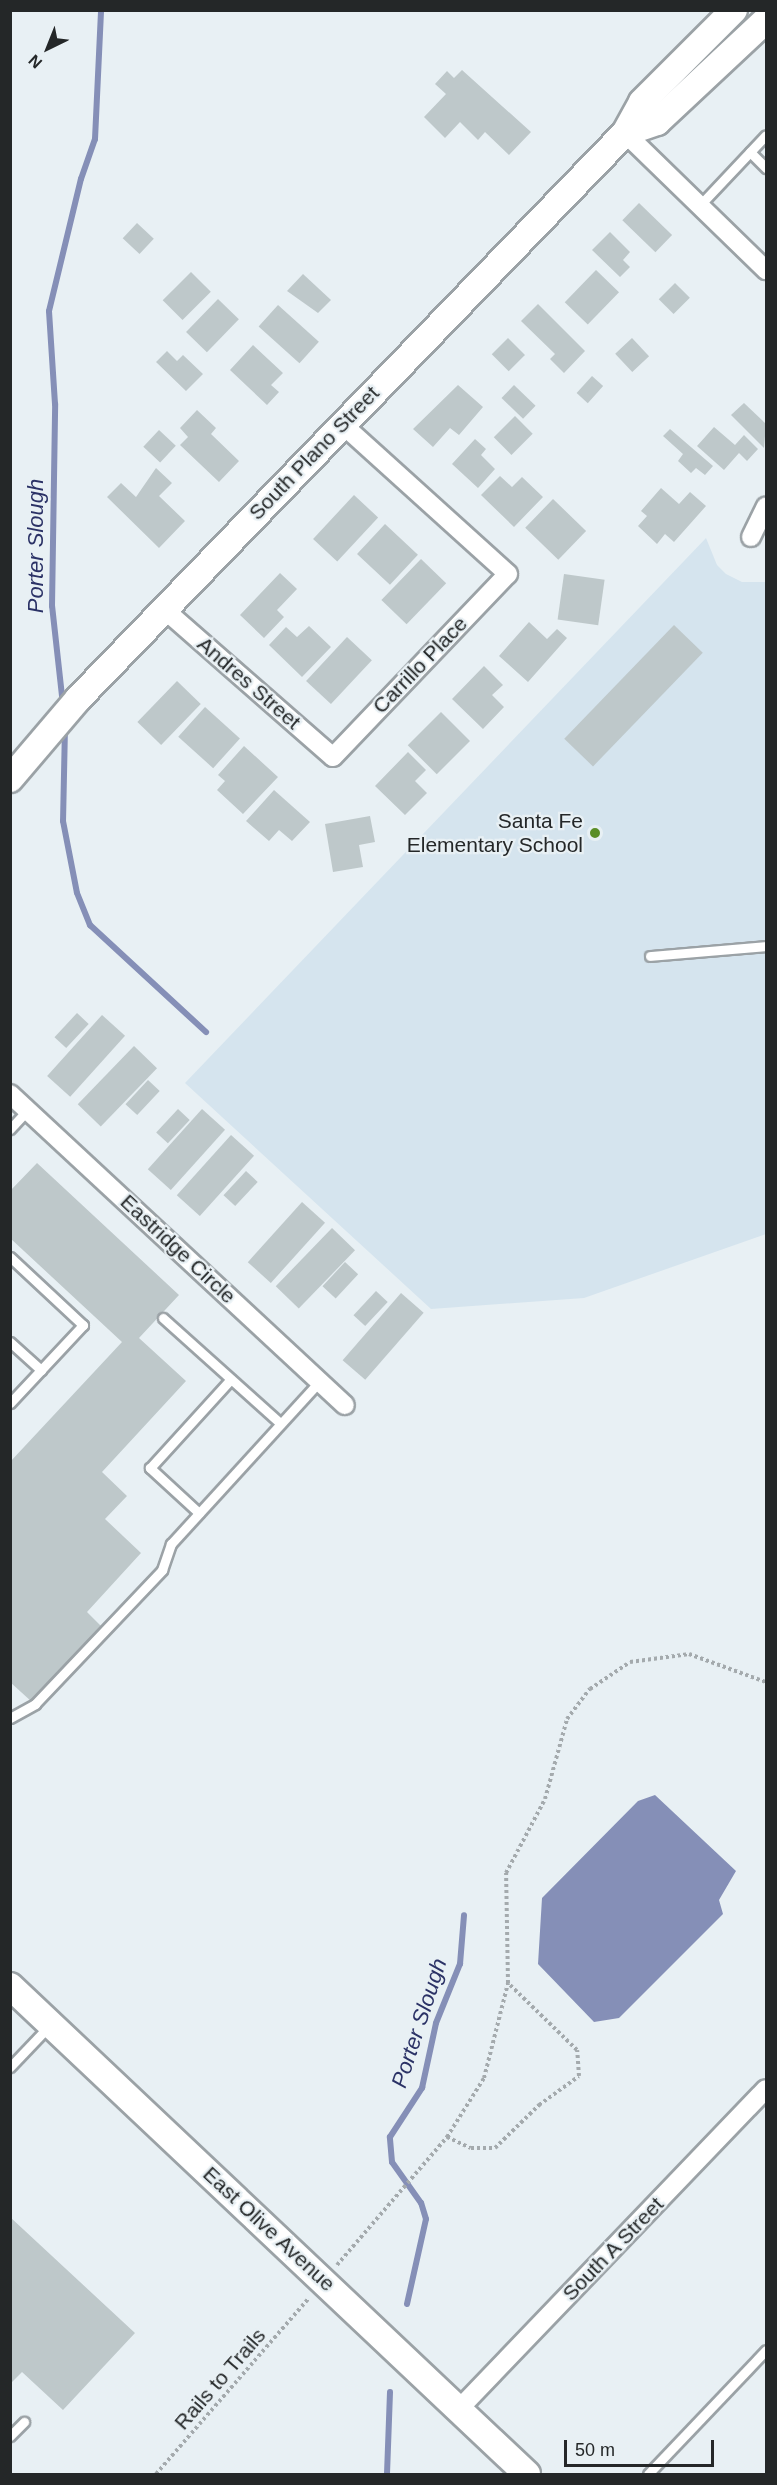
<!DOCTYPE html>
<html>
<head>
<meta charset="utf-8">
<style>
  body { margin:0 }
  #map { position:relative; width:777px; height:2485px; overflow:hidden; background:#e8f0f4; font-family:Helvetica,sans-serif }
  div>[style] { position:absolute }
  .built>* { inset:0; background:#d5e4ee }
  .water>* { inset:0; background:#858fb7 }
  .stream>* { height:6px; margin:-3px; padding:0 3px; transform-origin:3px; border-radius:3px; background:#858fb7 }
  .building>* { inset:0; background:#bec8ca; transform-origin:0 0 }
  .path>* { height:4px; margin-top:-2px; transform-origin:0; background:repeating-linear-gradient(90deg,#a4aaad 0 3px,transparent 0 6px) }
  .roads { filter:drop-shadow(2px 0 #9ba2a6) drop-shadow(-2px 0 #9ba2a6) drop-shadow(0 2px #9ba2a6) drop-shadow(0 -2px #9ba2a6) }
  .lane>* { height:9px; margin:-4.5px; padding:0 4.5px; transform-origin:4.5px; border-radius:4.5px; background:#fff }
  .street>* { height:18px; margin:-9px; padding:0 9px; transform-origin:9px; border-radius:9px; background:#fff }
  .secondary>* { height:26px; margin:-13px; padding:0 13px; transform-origin:13px; border-radius:13px; background:#fff }
  .dots>* { width:16px; height:16px; translate:-50% -50%; box-sizing:border-box; border:3px solid #e8f0f4; border-radius:50% }
  span { translate:-50% -50%; white-space:nowrap; text-align:center; line-height:1.15; -webkit-text-stroke:4.5px #e8f0f4; paint-order:stroke }
  .street-label { font-size:21px; color:#242728 }
  .poi-label { font-size:21px; color:#242728 }
  .right { translate:-100% -50%; text-align:right }
  .water-label { font-size:22px; color:#2b3266; font-style:italic }
  .frame { position:absolute; inset:0; border:12px solid #242728; pointer-events:none }
  .north { position:absolute; left:18px; top:18px; width:60px; height:60px; -webkit-text-stroke:4px #e8f0f4; paint-order:stroke; rotate:223deg; font-size:16px; font-weight:700; line-height:24px; text-align:center; color:#242728 }
  .north::after { content:''; display:block; margin:auto; width:21px; height:27px; background:#242728; clip-path:polygon(50% 0,100% 100%,50% 72%,0 100%) }
  .scale { position:absolute; left:564px; top:2440px; width:150px; height:27px; box-sizing:border-box; border:3px solid #242728; border-top:0; padding-left:8px; font-size:18px; line-height:21px; white-space:nowrap; color:#242728; -webkit-text-stroke:4px #e8f0f4; paint-order:stroke }
</style>
</head>
<body>
<div id="map">
  <div class="built">
    <div style="clip-path:polygon(706px 538px,717px 565px,726px 574px,742px 582px,766px 582px,766px 1234px,584px 1298px,431px 1309px,185px 1083px)"></div>
  </div>
  <div class="water">
    <div style="clip-path:polygon(655px 1795px,736px 1871px,719px 1900px,723px 1914px,619px 2018px,594px 2022px,538px 1964px,542px 1898px,638px 1801px)"></div>
  </div>
  <div class="stream">
    <div style="left:63px;top:705px;width:100px;rotate:-96.3deg"></div>
    <div style="left:52px;top:606px;width:202px;rotate:-89.1deg"></div>
    <div style="left:55px;top:404px;width:93px;rotate:-93.7deg"></div>
    <div style="left:49px;top:311px;width:136px;rotate:-76.4deg"></div>
    <div style="left:81px;top:179px;width:42px;rotate:-70.7deg"></div>
    <div style="left:95px;top:139px;width:129px;rotate:-87.3deg"></div>
    <div style="left:65px;top:727px;width:94px;rotate:91.2deg"></div>
    <div style="left:63px;top:821px;width:73px;rotate:79deg"></div>
    <div style="left:77px;top:893px;width:35px;rotate:68deg"></div>
    <div style="left:90px;top:925px;width:158px;rotate:42.7deg"></div>
    <div style="left:407px;top:2304px;width:87px;rotate:-77.4deg"></div>
    <div style="left:426px;top:2219px;width:17px;rotate:-107deg"></div>
    <div style="left:421px;top:2203px;width:50px;rotate:-125.3deg"></div>
    <div style="left:392px;top:2162px;width:25px;rotate:-95deg"></div>
    <div style="left:390px;top:2137px;width:59px;rotate:-56.9deg"></div>
    <div style="left:422px;top:2088px;width:66px;rotate:-77.8deg"></div>
    <div style="left:436px;top:2023px;width:64px;rotate:-67.9deg"></div>
    <div style="left:460px;top:1964px;width:49px;rotate:-85.3deg"></div>
    <div style="left:387px;top:2474px;width:82px;rotate:-87.9deg"></div>
  </div>
  <div class="building">
    <div style="clip-path:polygon(462px 70px,531px 132px,509px 155px,485px 132px,478px 140px,460px 122px,445px 138px,424px 117px,446px 94px,435px 84px,447px 71px,454px 78px)"></div>
    <div style="left:639px;top:203px;width:46px;height:24px;rotate:44deg"></div>
    <div style="left:137px;top:223px;width:23px;height:21px;rotate:43deg"></div>
    <div style="clip-path:polygon(610px 232px,630px 252px,623px 260px,630px 267px,620px 277px,592px 250px)"></div>
    <div style="left:596px;top:270px;width:32px;height:45px;rotate:44deg"></div>
    <div style="left:191px;top:272px;width:28px;height:40px;rotate:45deg"></div>
    <div style="clip-path:polygon(303px 274px,331px 300px,318px 313px,287px 291px)"></div>
    <div style="left:675px;top:283px;width:21px;height:23px;rotate:45deg"></div>
    <div style="left:218px;top:299px;width:29px;height:46px;rotate:44deg"></div>
    <div style="clip-path:polygon(538px 304px,585px 351px,564px 373px,550px 359px,555px 354px,521px 321px)"></div>
    <div style="left:278px;top:305px;width:55px;height:29px;rotate:42deg"></div>
    <div style="left:508px;top:338px;width:24px;height:23px;rotate:45deg"></div>
    <div style="left:632px;top:338px;width:25px;height:23px;rotate:47deg"></div>
    <div style="clip-path:polygon(253px 345px,283px 373px,271px 385px,279px 392px,267px 405px,230px 370px)"></div>
    <div style="clip-path:polygon(167px 351px,177px 361px,183px 355px,203px 374px,186px 391px,156px 362px)"></div>
    <div style="left:592px;top:376px;width:15px;height:23px;rotate:42deg"></div>
    <div style="clip-path:polygon(458px 385px,483px 407px,459px 435px,450px 428px,433px 447px,413px 429px)"></div>
    <div style="left:514px;top:385px;width:30px;height:18px;rotate:44deg"></div>
    <div style="clip-path:polygon(744px 403px,766px 424px,764px 448px,731px 415px)"></div>
    <div style="clip-path:polygon(197px 410px,216px 428px,211px 434px,239px 461px,219px 482px,180px 445px,188px 437px,180px 428px)"></div>
    <div style="left:515px;top:416px;width:25px;height:30px;rotate:45deg"></div>
    <div style="clip-path:polygon(714px 427px,735px 445px,744px 435px,758px 449px,747px 461px,739px 453px,724px 470px,697px 446px)"></div>
    <div style="clip-path:polygon(670px 429px,713px 466px,705px 475px,696px 468px,691px 473px,678px 461px,683px 454px,663px 436px)"></div>
    <div style="left:159px;top:430px;width:23px;height:23px;rotate:43deg"></div>
    <div style="clip-path:polygon(475px 439px,486px 449px,481px 455px,495px 469px,478px 488px,452px 464px)"></div>
    <div style="clip-path:polygon(156px 468px,172px 483px,159px 496px,185px 521px,159px 548px,107px 497px,121px 483px,136px 497px)"></div>
    <div style="clip-path:polygon(500px 476px,512px 487px,522px 477px,543px 497px,514px 527px,481px 495px)"></div>
    <div style="clip-path:polygon(661px 488px,679px 504px,690px 492px,706px 506px,674px 542px,665px 534px,657px 544px,638px 526px,647px 516px,641px 511px)"></div>
    <div style="left:354px;top:495px;width:33px;height:60px;rotate:43deg"></div>
    <div style="left:553px;top:499px;width:46px;height:40px;rotate:44deg"></div>
    <div style="left:385px;top:524px;width:45px;height:41px;rotate:43deg"></div>
    <div style="left:421px;top:559px;width:35px;height:57px;rotate:44deg"></div>
    <div style="clip-path:polygon(280px 573px,297px 589px,277px 610px,284px 617px,264px 638px,240px 615px)"></div>
    <div style="left:564px;top:574px;width:41px;height:46px;rotate:8deg"></div>
    <div style="clip-path:polygon(529px 622px,547px 639px,557px 629px,567px 638px,528px 682px,499px 656px)"></div>
    <div style="left:674px;top:625px;width:40px;height:158px;rotate:44deg"></div>
    <div style="clip-path:polygon(309px 626px,331px 647px,302px 677px,269px 645px,286px 627px,297px 637px)"></div>
    <div style="left:347px;top:637px;width:34px;height:60px;rotate:43deg"></div>
    <div style="clip-path:polygon(484px 666px,503px 685px,492px 695px,504px 707px,483px 729px,452px 699px)"></div>
    <div style="left:177px;top:681px;width:33px;height:57px;rotate:44deg"></div>
    <div style="left:205px;top:707px;width:47px;height:40px;rotate:42deg"></div>
    <div style="left:441px;top:712px;width:41px;height:47px;rotate:45deg"></div>
    <div style="clip-path:polygon(244px 746px,278px 777px,243px 814px,217px 790px,225px 781px,218px 775px)"></div>
    <div style="clip-path:polygon(408px 752px,426px 770px,415px 781px,427px 793px,405px 815px,375px 786px)"></div>
    <div style="clip-path:polygon(274px 790px,310px 822px,292px 841px,279px 830px,269px 841px,246px 821px)"></div>
    <div style="clip-path:polygon(370px 816px,375px 842px,359px 845px,363px 867px,333px 872px,325px 824px)"></div>
    <div style="left:77px;top:1013px;width:16px;height:33px;rotate:43deg"></div>
    <div style="left:102px;top:1015px;width:31px;height:82px;rotate:42deg"></div>
    <div style="left:134px;top:1046px;width:32px;height:81px;rotate:44deg"></div>
    <div style="left:148px;top:1080px;width:16px;height:33px;rotate:43deg"></div>
    <div style="left:178px;top:1109px;width:16px;height:32px;rotate:43deg"></div>
    <div style="left:202px;top:1109px;width:31px;height:81px;rotate:42deg"></div>
    <div style="left:231px;top:1135px;width:31px;height:81px;rotate:42deg"></div>
    <div style="clip-path:polygon(37px 1163px,179px 1295px,139px 1338px,186px 1381px,102px 1472px,127px 1496px,105px 1519px,141px 1553px,87px 1612px,102px 1627px,32px 1702px,10px 1682px,10px 1462px,122px 1342px,10px 1238px,10px 1191px)"></div>
    <div style="left:246px;top:1171px;width:16px;height:33px;rotate:43deg"></div>
    <div style="left:302px;top:1202px;width:31px;height:81px;rotate:42deg"></div>
    <div style="left:332px;top:1228px;width:32px;height:81px;rotate:44deg"></div>
    <div style="left:345px;top:1262px;width:18px;height:33px;rotate:43deg"></div>
    <div style="left:376px;top:1291px;width:16px;height:33px;rotate:43deg"></div>
    <div style="left:401px;top:1293px;width:30px;height:89px;rotate:41deg"></div>
    <div style="clip-path:polygon(10px 2217px,135px 2333px,63px 2410px,22px 2372px,10px 2384px)"></div>
  </div>
  <div class="path">
    <div style="left:447px;top:2137px;width:26px;rotate:25deg"></div>
    <div style="left:471px;top:2148px;width:24px"></div>
    <div style="left:495px;top:2148px;width:62px;rotate:-44.3deg"></div>
    <div style="left:539px;top:2105px;width:49px;rotate:-35.9deg"></div>
    <div style="left:579px;top:2076px;width:26px;rotate:-94deg"></div>
    <div style="left:577px;top:2050px;width:96px;rotate:-135.8deg"></div>
    <div style="left:337px;top:2265px;width:169px;rotate:-49.3deg"></div>
    <div style="left:447px;top:2137px;width:70px;rotate:-57.9deg"></div>
    <div style="left:484px;top:2078px;width:98px;rotate:-75.8deg"></div>
    <div style="left:508px;top:1983px;width:110px;rotate:-91deg"></div>
    <div style="left:506px;top:1873px;width:84px;rotate:-62.2deg"></div>
    <div style="left:545px;top:1799px;width:83px;rotate:-74.6deg"></div>
    <div style="left:567px;top:1719px;width:38px;rotate:-53deg"></div>
    <div style="left:590px;top:1689px;width:48px;rotate:-34deg"></div>
    <div style="left:630px;top:1662px;width:60px;rotate:-7.7deg"></div>
    <div style="left:689px;top:1654px;width:82px;rotate:20deg"></div>
    <div style="left:156px;top:2474px;width:233px;rotate:-49deg"></div>
  </div>
  <div class="roads">
    <div class="lane">
      <div style="left:750px;top:152px;width:23px;rotate:45deg"></div>
      <div style="left:700px;top:205px;width:96px;rotate:-46.7deg"></div>
      <div style="left:650px;top:956px;width:116px;rotate:-4.9deg"></div>
      <div style="left:10px;top:1129px;width:26px;rotate:-47deg"></div>
      <div style="left:10px;top:1257px;width:100px;rotate:43deg"></div>
      <div style="left:83px;top:1325px;width:107px;rotate:133.1deg"></div>
      <div style="left:163px;top:1318px;width:157px;rotate:41.9deg"></div>
      <div style="left:10px;top:1342px;width:42px;rotate:42.1deg"></div>
      <div style="left:199px;top:1513px;width:67px;rotate:-137.4deg"></div>
      <div style="left:150px;top:1468px;width:120px;rotate:-47.7deg"></div>
      <div style="left:10px;top:1718px;width:29px;rotate:-29deg"></div>
      <div style="left:35px;top:1704px;width:185px;rotate:-46.5deg"></div>
      <div style="left:162px;top:1570px;width:28px;rotate:-71deg"></div>
      <div style="left:171px;top:1544px;width:221px;rotate:-47.6deg"></div>
      <div style="left:10px;top:2067px;width:58px;rotate:-46.4deg"></div>
      <div style="left:10px;top:2436px;width:20px;rotate:-45deg"></div>
      <div style="left:648px;top:2474px;width:171px;rotate:-46.4deg"></div>
    </div>
    <div class="street">
      <div style="left:625px;top:133px;width:197px;rotate:44.2deg"></div>
      <div style="left:751px;top:537px;width:34px;rotate:-64deg"></div>
      <div style="left:165px;top:610px;width:223px;rotate:41.2deg"></div>
      <div style="left:333px;top:757px;width:253px;rotate:-46.3deg"></div>
      <div style="left:508px;top:574px;width:224px;rotate:-137.9deg"></div>
      <div style="left:10px;top:1094px;width:457px;rotate:42.9deg"></div>
      <div style="left:459px;top:2409px;width:443px;rotate:-46.2deg"></div>
    </div>
    <div class="secondary">
      <div style="left:625px;top:133px;width:34px;rotate:-19deg"></div>
      <div style="left:657px;top:122px;width:149px;rotate:-43.1deg"></div>
      <div style="left:10px;top:779px;width:105px;rotate:-49.6deg"></div>
      <div style="left:78px;top:699px;width:787px;rotate:-45.98deg"></div>
      <div style="left:625px;top:133px;width:35px;rotate:-61deg"></div>
      <div style="left:642px;top:102px;width:130px;rotate:-45deg"></div>
      <div style="left:10px;top:1986px;width:711px;rotate:43.35deg"></div>
    </div>
  </div>
  <div class="dots">
    <div style="left:595px;top:833px;background:#5a8e27"></div>
  </div>
  <div class="street-label">
    <span style="left:314px;top:453px;rotate:-46deg">South Plano Street</span>
    <span style="left:420px;top:665px;rotate:-46deg">Carrillo Place</span>
    <span style="left:249px;top:683px;rotate:41deg">Andres Street</span>
    <span style="left:178px;top:1249px;rotate:43deg">Eastridge Circle</span>
    <span style="left:269px;top:2229px;rotate:43deg">East Olive Avenue</span>
    <span style="left:613px;top:2249px;rotate:-46deg">South A Street</span>
    <span style="left:220px;top:2379px;rotate:-49deg">Rails to Trails</span>
  </div>
  <div class="poi-label">
    <span class="right" style="left:583px;top:833px">Santa Fe<br>Elementary School</span>
  </div>
  <div class="water-label">
    <span style="left:36px;top:546px;rotate:-90deg">Porter Slough</span>
    <span style="left:419px;top:2023px;rotate:-72deg">Porter Slough</span>
  </div>
  <div class="frame"></div>
  <div class="north">N</div>
  <div class="scale">50 m</div>
</div>
</body>
</html>
